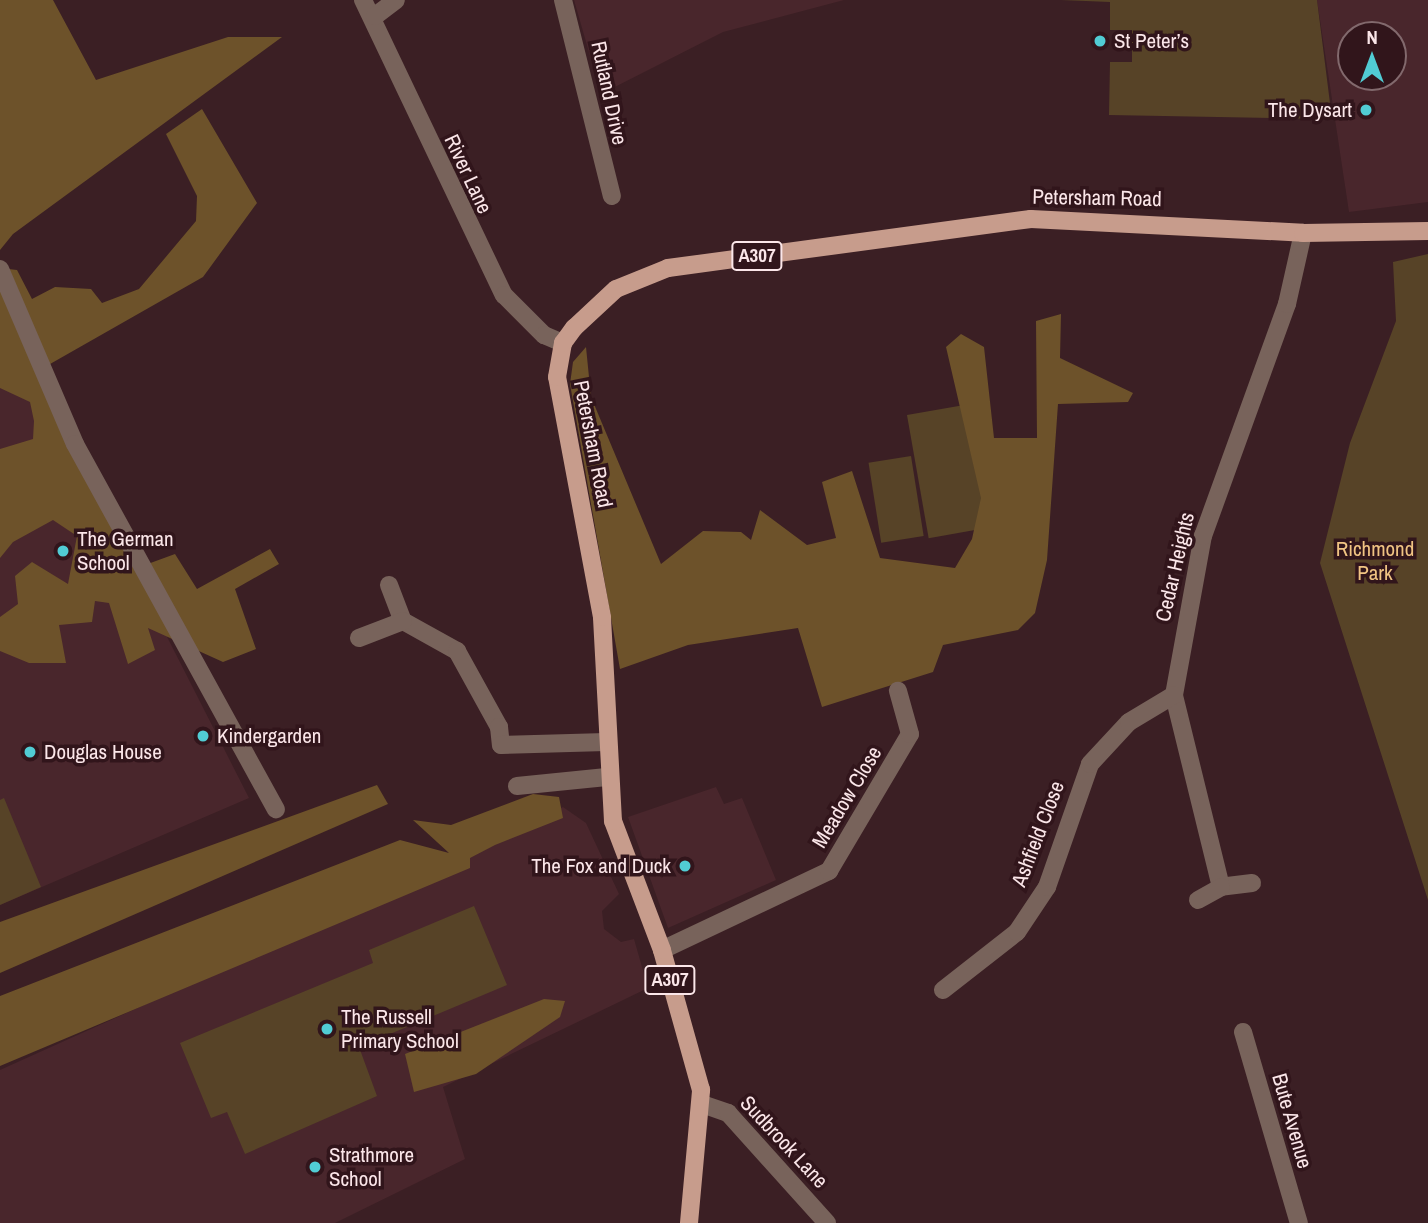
<!DOCTYPE html>
<html>
<head>
<meta charset="utf-8">
<style>
  body { margin:0 }
  #map { position:relative; width:1428px; height:1223px; overflow:hidden; background:#3b1f24; font-family:"Archivo Narrow",sans-serif }
  div>[style] { position:absolute }
  .built>* { inset:0; background:#49262c }
  .green>* { inset:0; background:#574327; transform-origin:0 0 }
  .forest>* { inset:0; background:#6d522a }
  .street>* { height:18px; margin:-9px; padding:0 9px; transform-origin:9px; border-radius:9px; background:#78635b }
  .primary>* { height:18px; margin:-9px; padding:0 9px; transform-origin:9px; border-radius:9px; background:#c79c8c }
  .dots>* { width:19px; height:19px; translate:-50% -50%; box-sizing:border-box; border:4px solid #31151b; border-radius:50% }
  span { translate:-50% -50%; white-space:nowrap; text-align:center; line-height:1.15; -webkit-text-stroke:7px #31151b; paint-order:stroke }
  .shield-label span { padding:2px 5px; background:#31151b; border:2px solid; border-radius:5px; -webkit-text-stroke-width:0 }
  .shield-label { font-size:19px; color:#fbe6e9; font-weight:700 }
  .poi-label { font-size:21px; color:#fbe6e9 }
  .left { translate:0 -50%; text-align:left }
  .right { translate:-100% -50%; text-align:right }
  .street-label { font-size:21px; color:#fbe6e9 }
  .park-label { font-size:21px; color:#f1c483 }
  .north { position:absolute; left:1337px; top:21px; width:70px; height:70px; box-sizing:border-box; background:#31151b; border:2px solid #82696d; border-radius:50%; rotate:0deg; font-size:19px; font-weight:700; line-height:28px; text-align:center; color:#fbe6e9 }
  .north::after { content:''; display:block; margin:auto; width:24px; height:32px; background:#51ccd4; clip-path:polygon(50% 0,100% 100%,50% 72%,0 100%) }
</style>
</head>
<body>
<div id="map">
  <div class="built">
    <div style="clip-path:polygon(574px 0,844px 0,723px 32px,601px 94px)"></div>
    <div style="clip-path:polygon(evenodd,1317px 0,1428px 0,1428px 202px,1349px 212px,1317px 0,1351px 35px,1393px 35px,1393px 77px,1351px 77px,1351px 35px)"></div>
    <div style="clip-path:polygon(0 279px,70px 446px,249px 798px,0 905px)"></div>
    <div style="clip-path:polygon(716px 787px,724px 804px,742px 798px,776px 880px,668px 928px,628px 817px)"></div>
    <div style="clip-path:polygon(563px 807px,586px 823px,619px 894px,602px 911px,604px 929px,621px 942px,634px 939px,648px 988px,443px 1087px,465px 1159px,335px 1223px,0 1223px,0 1070px,348px 913px)"></div>
  </div>
  <div class="green">
    <div style="clip-path:polygon(1061px 0,1317px 0,1332px 119px,1109px 115px,1110px 62px,1132px 62px,1132px 30px,1110px 30px,1110px 2px)"></div>
    <div style="clip-path:polygon(1428px 254px,1428px 900px,1320px 563px,1350px 443px,1396px 321px,1393px 262px)"></div>
    <div style="left:970px;top:404px;width:125px;height:64px;rotate:80deg"></div>
    <div style="left:911px;top:456px;width:81px;height:43px;rotate:81deg"></div>
    <div style="clip-path:polygon(4px 798px,41px 887px,0 905px,0 800px)"></div>
    <div style="clip-path:polygon(474px 906px,507px 985px,359px 1047px,377px 1096px,245px 1154px,227px 1112px,211px 1118px,180px 1043px,373px 963px,369px 950px)"></div>
  </div>
  <div class="forest">
    <div style="clip-path:polygon(0 0,53px 0,96px 80px,228px 37px,282px 37px,13px 234px,0 250px)"></div>
    <div style="clip-path:polygon(202px 109px,257px 203px,203px 277px,36px 372px,134px 569px,175px 554px,197px 589px,270px 549px,279px 564px,235px 589px,256px 649px,223px 662px,148px 628px,155px 650px,128px 664px,109px 603px,95px 601px,92px 622px,59px 625px,66px 663px,29px 663px,0 651px,0 617px,18px 604px,15px 576px,32px 562px,68px 584px,77px 536px,53px 520px,13px 542px,0 558px,0 449px,33px 439px,34px 421px,30px 402px,0 388px,0 268px,17px 270px,32px 299px,55px 287px,91px 289px,102px 303px,139px 289px,196px 221px,197px 196px,166px 134px)"></div>
    <div style="clip-path:polygon(1061px 314px,1060px 358px,1133px 393px,1128px 402px,1058px 404px,1047px 560px,1035px 613px,1018px 630px,943px 645px,933px 672px,822px 707px,798px 628px,688px 645px,620px 669px,570px 384px,573px 362px,586px 347px,591px 397px,661px 564px,703px 531px,741px 532px,751px 540px,760px 510px,807px 545px,836px 538px,822px 482px,852px 471px,880px 558px,955px 568px,972px 539px,981px 498px,946px 347px,961px 334px,984px 347px,994px 438px,1037px 438px,1036px 321px)"></div>
    <div style="clip-path:polygon(377px 785px,388px 804px,0 973px,0 922px)"></div>
    <div style="clip-path:polygon(533px 794px,559px 797px,563px 818px,495px 845px,470px 858px,470px 868px,0 1066px,0 996px,400px 840px,449px 853px,413px 820px,451px 825px)"></div>
    <div style="clip-path:polygon(544px 999px,565px 1001px,560px 1017px,476px 1074px,414px 1092px,405px 1054px)"></div>
  </div>
  <div class="street">
    <div style="left:363px;top:0;width:327px;rotate:64.5deg"></div>
    <div style="left:504px;top:295px;width:57px;rotate:45deg"></div>
    <div style="left:544px;top:335px;width:21px;rotate:23deg"></div>
    <div style="left:563px;top:0;width:202px;rotate:76deg"></div>
    <div style="left:375px;top:16px;width:26px;rotate:-37deg"></div>
    <div style="left:0;top:269px;width:190px;rotate:66.8deg"></div>
    <div style="left:75px;top:444px;width:417px;rotate:61.2deg"></div>
    <div style="left:389px;top:585px;width:39px;rotate:69deg"></div>
    <div style="left:403px;top:621px;width:62px;rotate:29.1deg"></div>
    <div style="left:457px;top:651px;width:87px;rotate:61.1deg"></div>
    <div style="left:499px;top:727px;width:18px;rotate:84deg"></div>
    <div style="left:501px;top:745px;width:105px;rotate:-1.6deg"></div>
    <div style="left:359px;top:638px;width:47px;rotate:-21.1deg"></div>
    <div style="left:517px;top:786px;width:90px;rotate:-5.7deg"></div>
    <div style="left:1252px;top:883px;width:31px;rotate:173deg"></div>
    <div style="left:1221px;top:887px;width:198px;rotate:-103.8deg"></div>
    <div style="left:1174px;top:695px;width:162px;rotate:-79.7deg"></div>
    <div style="left:1203px;top:536px;width:247px;rotate:-70.1deg"></div>
    <div style="left:1287px;top:304px;width:73px;rotate:-77.3deg"></div>
    <div style="left:1198px;top:900px;width:26px;rotate:-29deg"></div>
    <div style="left:662px;top:950px;width:185px;rotate:-25.3deg"></div>
    <div style="left:829px;top:871px;width:159px;rotate:-59.4deg"></div>
    <div style="left:910px;top:734px;width:45px;rotate:-105.6deg"></div>
    <div style="left:943px;top:990px;width:94px;rotate:-38.1deg"></div>
    <div style="left:1017px;top:932px;width:54px;rotate:-56.3deg"></div>
    <div style="left:1047px;top:887px;width:130px;rotate:-70.7deg"></div>
    <div style="left:1090px;top:764px;width:57px;rotate:-47.1deg"></div>
    <div style="left:1129px;top:722px;width:52px;rotate:-31deg"></div>
    <div style="left:1243px;top:1032px;width:199px;rotate:73.7deg"></div>
    <div style="left:702px;top:1104px;width:28px;rotate:19deg"></div>
    <div style="left:728px;top:1113px;width:148px;rotate:48deg"></div>
  </div>
  <div class="primary">
    <div style="left:689px;top:1223px;width:134px;rotate:-84.8deg"></div>
    <div style="left:701px;top:1090px;width:145px;rotate:-105.6deg"></div>
    <div style="left:662px;top:950px;width:138px;rotate:-110.8deg"></div>
    <div style="left:613px;top:821px;width:204px;rotate:-93.1deg"></div>
    <div style="left:602px;top:617px;width:244px;rotate:-100.6deg"></div>
    <div style="left:557px;top:377px;width:35px;rotate:-80deg"></div>
    <div style="left:563px;top:343px;width:19px;rotate:-54deg"></div>
    <div style="left:574px;top:328px;width:57px;rotate:-42.9deg"></div>
    <div style="left:616px;top:289px;width:56px;rotate:-22deg"></div>
    <div style="left:668px;top:268px;width:366px;rotate:-7.7deg"></div>
    <div style="left:1031px;top:219px;width:272px;rotate:2.9deg"></div>
    <div style="left:1303px;top:233px;width:125px;rotate:-0.9deg"></div>
  </div>
  <div class="dots">
    <div style="left:1100px;top:41px;background:#51ccd4"></div>
    <div style="left:1366px;top:110px;background:#51ccd4"></div>
    <div style="left:63px;top:551px;background:#51ccd4"></div>
    <div style="left:203px;top:736px;background:#51ccd4"></div>
    <div style="left:30px;top:752px;background:#51ccd4"></div>
    <div style="left:685px;top:866px;background:#51ccd4"></div>
    <div style="left:327px;top:1029px;background:#51ccd4"></div>
    <div style="left:315px;top:1167px;background:#51ccd4"></div>
  </div>
  <div class="shield-label">
    <span style="left:757px;top:256px">A307</span>
    <span style="left:670px;top:980px">A307</span>
  </div>
  <div class="poi-label">
    <span class="left" style="left:1114px;top:41px">St Peter’s</span>
    <span class="right" style="left:1352px;top:110px">The Dysart</span>
    <span class="left" style="left:77px;top:551px">The German<br>School</span>
    <span class="left" style="left:217px;top:736px">Kindergarden</span>
    <span class="left" style="left:44px;top:752px">Douglas House</span>
    <span class="right" style="left:671px;top:866px">The Fox and Duck</span>
    <span class="left" style="left:341px;top:1029px">The Russell<br>Primary School</span>
    <span class="left" style="left:329px;top:1167px">Strathmore<br>School</span>
  </div>
  <div class="street-label">
    <span style="left:609px;top:93px;rotate:78deg">Rutland Drive</span>
    <span style="left:468px;top:174px;rotate:65deg">River Lane</span>
    <span style="left:1097px;top:198px;rotate:1deg">Petersham Road</span>
    <span style="left:593px;top:444px;rotate:79deg">Petersham Road</span>
    <span style="left:1175px;top:567px;rotate:-77deg">Cedar Heights</span>
    <span style="left:847px;top:797px;rotate:-59deg">Meadow Close</span>
    <span style="left:1038px;top:834px;rotate:-69deg">Ashfield Close</span>
    <span style="left:1292px;top:1121px;rotate:74deg">Bute Avenue</span>
    <span style="left:784px;top:1142px;rotate:47deg">Sudbrook Lane</span>
  </div>
  <div class="park-label">
    <span style="left:1375px;top:561px">Richmond<br>Park</span>
  </div>
  <div class="north">N</div>
</div>
</body>
</html>
